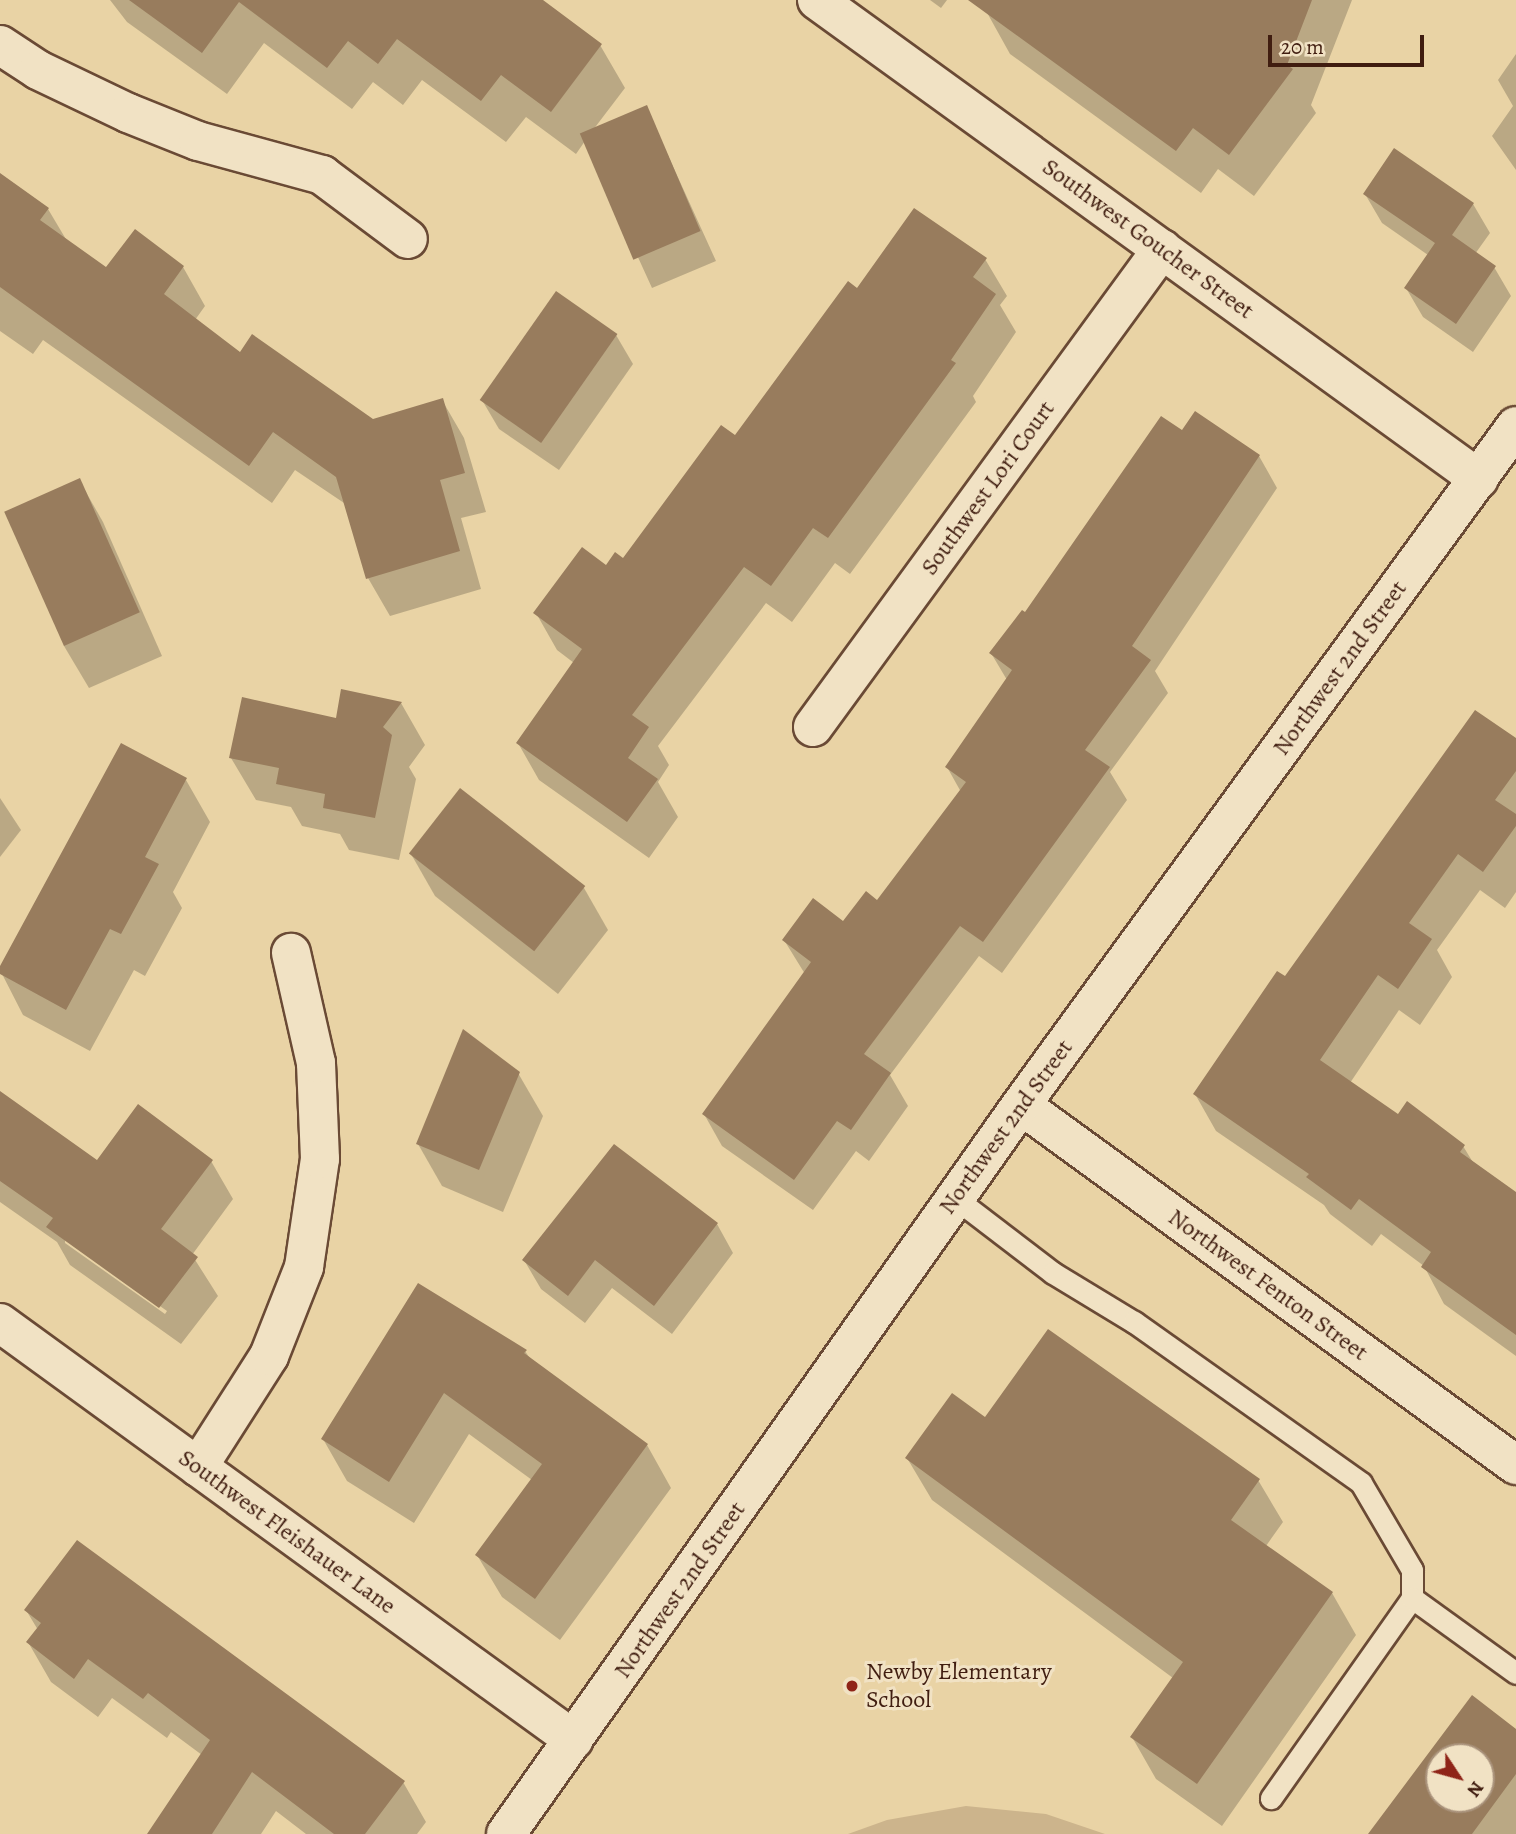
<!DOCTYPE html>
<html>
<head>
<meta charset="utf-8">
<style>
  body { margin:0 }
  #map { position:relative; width:1516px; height:1834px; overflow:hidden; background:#e9d3a5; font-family:Alegreya,serif }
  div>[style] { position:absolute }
  .green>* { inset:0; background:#ccb48c }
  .shadow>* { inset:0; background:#0003 }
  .building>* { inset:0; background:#987c5d; transform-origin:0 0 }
  .roads { filter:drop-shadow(2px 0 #6a4a35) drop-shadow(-2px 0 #6a4a35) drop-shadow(0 2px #6a4a35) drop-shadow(0 -2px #6a4a35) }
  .lane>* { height:21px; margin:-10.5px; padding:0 10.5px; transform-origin:10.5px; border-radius:10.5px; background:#f1e2c4 }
  .street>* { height:38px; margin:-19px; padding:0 19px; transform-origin:19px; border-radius:19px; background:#f1e2c4 }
  .secondary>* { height:38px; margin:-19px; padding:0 19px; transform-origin:19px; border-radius:19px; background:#f1e2c4 }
  .dots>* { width:19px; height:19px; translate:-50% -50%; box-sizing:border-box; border:4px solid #f1e2c4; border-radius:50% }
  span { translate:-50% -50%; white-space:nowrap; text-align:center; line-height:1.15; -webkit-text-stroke:6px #f1e2c4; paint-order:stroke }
  .street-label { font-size:24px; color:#401d10 }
  .poi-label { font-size:24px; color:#401d10 }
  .left { translate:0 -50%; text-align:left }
  .north { position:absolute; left:1425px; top:1743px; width:70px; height:70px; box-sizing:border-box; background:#f1e2c4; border:2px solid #aa937c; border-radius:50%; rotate:126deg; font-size:19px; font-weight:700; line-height:28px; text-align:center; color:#401d10 }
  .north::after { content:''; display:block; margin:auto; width:24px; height:32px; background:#8f2418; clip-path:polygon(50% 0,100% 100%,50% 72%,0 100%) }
  .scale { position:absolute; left:1268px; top:35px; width:156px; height:32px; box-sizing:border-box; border:4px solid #401d10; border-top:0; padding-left:9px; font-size:21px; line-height:24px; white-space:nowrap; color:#401d10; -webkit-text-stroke:5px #f1e2c4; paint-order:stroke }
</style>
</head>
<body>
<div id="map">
  <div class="green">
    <div style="clip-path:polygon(966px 1806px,1046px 1814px,1105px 1834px,848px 1834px,887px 1820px)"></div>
  </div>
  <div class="shadow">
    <div style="clip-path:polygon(110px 0,540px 0,600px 45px,625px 88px,593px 130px,646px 107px,716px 261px,652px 288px,585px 141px,576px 154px,526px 117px,506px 142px,422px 80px,403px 105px,373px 82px,352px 109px,264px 43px,227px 94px,127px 22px)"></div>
    <div style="clip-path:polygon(930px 0,947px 0,941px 8px)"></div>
    <div style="clip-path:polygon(980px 0,1352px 0,1311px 105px,1316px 113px,1254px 196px,1218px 169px,1201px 193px,1010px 54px)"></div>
    <div style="clip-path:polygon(1516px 54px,1516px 170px,1492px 136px,1513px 106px,1498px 80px)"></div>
    <div style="clip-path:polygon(0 175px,48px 209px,67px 241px,107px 269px,183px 267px,205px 306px,195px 320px,240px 354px,373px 421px,442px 400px,464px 438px,486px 512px,461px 518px,481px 589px,390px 616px,368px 578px,347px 505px,295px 470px,272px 503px,43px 340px,33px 354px,0 331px)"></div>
    <div style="clip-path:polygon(1365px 194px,1473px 204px,1490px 233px,1475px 254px,1494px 267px,1511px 296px,1473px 352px,1423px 317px,1406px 288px,1428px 255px,1382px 223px)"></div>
    <div style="clip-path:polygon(985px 259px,1007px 296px,1000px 305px,1016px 332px,973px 396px,976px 402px,850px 574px,835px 563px,792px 622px,766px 603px,658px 746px,669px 765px,658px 782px,678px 817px,649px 858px,539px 780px,518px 743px,574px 663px,557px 650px,536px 613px,624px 560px,736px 437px,858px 291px)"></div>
    <div style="clip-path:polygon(616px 335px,633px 364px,559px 470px,499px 429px,482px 400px)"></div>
    <div style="clip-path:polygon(1182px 433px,1259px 456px,1277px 488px,1155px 671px,1168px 693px,1110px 772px,1127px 800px,1002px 973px,979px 956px,890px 1075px,908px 1106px,869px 1161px,856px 1151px,813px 1210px,722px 1146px,704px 1114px,805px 974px,784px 940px,844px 924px,878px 903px,961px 792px,947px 767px,1007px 680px,991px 653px)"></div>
    <div style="clip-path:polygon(79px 480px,103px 522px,162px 656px,89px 688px,64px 646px)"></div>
    <div style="clip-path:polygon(401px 703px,425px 745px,409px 767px,416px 779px,399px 860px,349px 850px,340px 834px,302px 826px,291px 807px,256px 800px,231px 758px,337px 720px)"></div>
    <div style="clip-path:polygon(1516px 741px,1516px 892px,1505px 908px,1480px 890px,1437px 950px,1452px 977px,1420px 1025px,1399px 1010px,1350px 1083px,1398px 1116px,1463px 1146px,1474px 1164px,1516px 1194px,1516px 1356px,1444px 1304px,1424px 1266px,1381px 1234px,1372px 1246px,1330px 1214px,1324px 1205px,1216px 1131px,1195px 1094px,1285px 979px)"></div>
    <div style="clip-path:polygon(186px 780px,210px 822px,173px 892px,182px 908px,145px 976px,134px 970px,90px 1051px,23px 1015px,0 970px)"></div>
    <div style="clip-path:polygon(0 798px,21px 830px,0 857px)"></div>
    <div style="clip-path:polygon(411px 854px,584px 888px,608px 930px,558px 994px,435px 896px)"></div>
    <div style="clip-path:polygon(518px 1073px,543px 1116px,503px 1212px,442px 1186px,418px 1144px)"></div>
    <div style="clip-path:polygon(evenodd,0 1094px,97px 1162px,211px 1161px,233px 1199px,192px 1255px,218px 1296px,181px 1344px,70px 1265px,57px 1242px,0 1202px,0 1094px,65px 1239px,167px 1311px,165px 1314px,65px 1243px,65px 1239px)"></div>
    <div style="clip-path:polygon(717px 1224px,733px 1253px,672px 1334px,612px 1288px,585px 1323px,541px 1289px,524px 1260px)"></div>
    <div style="clip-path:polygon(525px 1351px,531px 1360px,647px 1445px,671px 1488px,560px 1640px,502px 1597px,477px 1555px,532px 1480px,469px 1434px,414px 1523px,347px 1481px,323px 1439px)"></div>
    <div style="clip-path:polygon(986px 1419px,1258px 1480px,1283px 1522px,1266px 1546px,1332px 1593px,1356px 1635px,1222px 1826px,1156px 1779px,1132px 1737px,1173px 1678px,932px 1500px,907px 1458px)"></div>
    <div style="clip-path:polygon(26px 1610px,403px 1782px,426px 1822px,417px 1834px,306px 1834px,276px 1811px,261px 1834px,150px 1834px,202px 1755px,171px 1732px,167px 1738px,112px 1698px,98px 1717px,51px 1682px,28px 1642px,38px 1630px)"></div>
    <div style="clip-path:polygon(evenodd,1472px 1698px,1516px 1731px,1516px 1834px,1370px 1834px,1472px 1698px,1439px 1757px,1481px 1757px,1481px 1799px,1439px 1799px,1439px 1757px)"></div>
  </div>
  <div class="building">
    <div style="clip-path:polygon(129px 0,543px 0,602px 44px,551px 112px,501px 75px,481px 101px,397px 39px,378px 64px,348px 41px,327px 68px,239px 2px,202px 53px)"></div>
    <div style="clip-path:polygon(968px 0,1312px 0,1287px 65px,1293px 69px,1229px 155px,1193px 128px,1176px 151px)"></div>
    <div style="left:647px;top:105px;width:137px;height:73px;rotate:67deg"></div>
    <div style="clip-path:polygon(1394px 148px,1474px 203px,1452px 235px,1496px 266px,1456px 324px,1404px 288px,1435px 243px,1363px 194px)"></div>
    <div style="clip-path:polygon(0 173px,49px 208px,40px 220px,106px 267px,135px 229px,184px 266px,164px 294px,240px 352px,252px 334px,373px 419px,443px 398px,465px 473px,440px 480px,460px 551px,366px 579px,336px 477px,273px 432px,249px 466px,0 287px)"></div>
    <div style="clip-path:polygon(914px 208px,987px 258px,973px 277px,996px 294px,951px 360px,956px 363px,828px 538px,813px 528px,771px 586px,744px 567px,632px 715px,649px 727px,628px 758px,658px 779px,627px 822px,516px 743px,582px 649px,533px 613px,582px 547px,606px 565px,615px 552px,623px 558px,721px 425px,735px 435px,848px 281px,857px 288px)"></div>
    <div style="left:556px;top:291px;width:75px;height:133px;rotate:35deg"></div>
    <div style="clip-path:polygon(1195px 411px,1260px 455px,1132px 646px,1151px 660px,1085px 750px,1110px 767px,983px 942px,960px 926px,864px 1054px,891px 1073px,851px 1130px,837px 1121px,794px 1180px,702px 1114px,811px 962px,782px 940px,813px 898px,843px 921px,866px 891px,877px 900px,966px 782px,945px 767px,1012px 670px,989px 653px,1022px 610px,1025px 612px,1161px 416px,1182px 430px)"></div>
    <div style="left:80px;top:478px;width:147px;height:83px;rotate:66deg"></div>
    <div style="clip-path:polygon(341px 689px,402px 702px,383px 727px,392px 735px,375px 818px,323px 808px,325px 794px,276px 784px,279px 768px,229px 758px,242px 697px,336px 718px)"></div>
    <div style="clip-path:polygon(1475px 710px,1516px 738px,1516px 771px,1495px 800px,1516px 814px,1516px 826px,1483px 872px,1458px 854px,1409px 923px,1432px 939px,1398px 989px,1378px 975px,1320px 1060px,1398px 1114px,1407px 1101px,1465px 1145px,1460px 1152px,1516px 1192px,1516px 1335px,1421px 1267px,1431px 1252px,1359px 1199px,1351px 1210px,1306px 1177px,1309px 1174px,1193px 1094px,1277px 971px,1285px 976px)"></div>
    <div style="clip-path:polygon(121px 743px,187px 778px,145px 857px,159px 864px,121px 934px,110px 929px,66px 1010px,0 974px,0 966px)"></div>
    <div style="left:460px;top:788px;width:159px;height:83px;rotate:38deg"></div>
    <div style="clip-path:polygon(463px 1029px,520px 1072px,479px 1170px,416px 1144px)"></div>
    <div style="clip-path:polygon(0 1091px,97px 1160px,138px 1104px,213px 1160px,161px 1229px,198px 1257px,159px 1308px,46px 1227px,53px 1218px,0 1181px)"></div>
    <div style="clip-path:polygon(614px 1144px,718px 1223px,654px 1306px,595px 1260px,568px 1296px,522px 1260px)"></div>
    <div style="clip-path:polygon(418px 1283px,527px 1350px,524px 1353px,648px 1444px,535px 1599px,475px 1555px,542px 1464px,444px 1393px,389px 1482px,321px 1439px)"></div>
    <div style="clip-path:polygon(1048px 1329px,1260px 1479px,1231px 1520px,1333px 1592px,1197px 1784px,1130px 1737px,1183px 1662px,905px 1458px,952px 1393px,985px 1417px)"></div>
    <div style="clip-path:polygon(77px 1540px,405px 1781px,365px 1834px,334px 1834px,252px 1772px,212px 1834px,147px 1834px,210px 1740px,148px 1693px,143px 1699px,88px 1659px,74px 1679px,26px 1642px,41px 1623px,24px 1610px)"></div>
    <div style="clip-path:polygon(evenodd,1472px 1695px,1516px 1729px,1516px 1774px,1472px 1834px,1368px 1834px,1472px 1695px,1439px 1757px,1481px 1757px,1481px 1799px,1439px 1799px,1439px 1757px)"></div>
  </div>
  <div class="roads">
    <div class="lane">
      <div style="left:955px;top:1198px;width:123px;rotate:37.4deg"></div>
      <div style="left:1053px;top:1273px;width:95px;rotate:31.2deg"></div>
      <div style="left:1134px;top:1322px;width:278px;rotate:35.3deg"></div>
      <div style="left:1361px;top:1483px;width:101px;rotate:59.6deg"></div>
      <div style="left:1412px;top:1570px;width:28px;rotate:90deg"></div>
      <div style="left:1412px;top:1598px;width:245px;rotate:125.2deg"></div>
      <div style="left:1412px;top:1598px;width:128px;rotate:35.8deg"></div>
    </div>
    <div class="street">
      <div style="left:817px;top:0;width:817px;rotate:35.89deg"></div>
      <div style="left:0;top:45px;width:45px;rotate:33.3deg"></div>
      <div style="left:38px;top:70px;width:100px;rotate:25.5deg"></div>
      <div style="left:128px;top:113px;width:75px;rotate:21.8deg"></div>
      <div style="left:198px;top:141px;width:129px;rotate:15.3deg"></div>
      <div style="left:322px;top:175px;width:107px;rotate:36.7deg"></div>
      <div style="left:813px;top:727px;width:592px;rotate:-53.87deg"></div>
      <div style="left:1021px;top:1105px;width:612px;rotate:36.03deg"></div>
      <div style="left:0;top:1323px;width:709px;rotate:36deg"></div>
      <div style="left:198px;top:1467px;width:132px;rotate:-57.4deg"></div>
      <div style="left:269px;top:1356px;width:96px;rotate:-68.5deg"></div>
      <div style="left:304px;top:1267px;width:109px;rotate:-81.6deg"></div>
      <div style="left:320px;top:1159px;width:96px;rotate:-92.4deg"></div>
      <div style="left:316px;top:1063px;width:113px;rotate:-102.8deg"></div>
    </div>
    <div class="secondary">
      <div style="left:506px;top:1834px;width:893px;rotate:-54.76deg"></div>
      <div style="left:1021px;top:1105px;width:840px;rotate:-53.91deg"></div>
    </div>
  </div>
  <div class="dots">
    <div style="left:852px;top:1686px;background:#8f2418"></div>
  </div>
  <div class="street-label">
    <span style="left:1148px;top:239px;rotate:36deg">Southwest Goucher Street</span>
    <span style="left:988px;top:488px;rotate:-54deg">Southwest Lori Court</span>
    <span style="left:1340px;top:668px;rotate:-54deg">Northwest 2nd Street</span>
    <span style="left:1006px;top:1127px;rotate:-54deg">Northwest 2nd Street</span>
    <span style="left:1268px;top:1285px;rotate:36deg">Northwest Fenton Street</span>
    <span style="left:287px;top:1532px;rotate:36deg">Southwest Fleishauer Lane</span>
    <span style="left:680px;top:1590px;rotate:-55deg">Northwest 2nd Street</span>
  </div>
  <div class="poi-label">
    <span class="left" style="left:866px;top:1686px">Newby Elementary<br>School</span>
  </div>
  <div class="north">N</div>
  <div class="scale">20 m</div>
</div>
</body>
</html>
